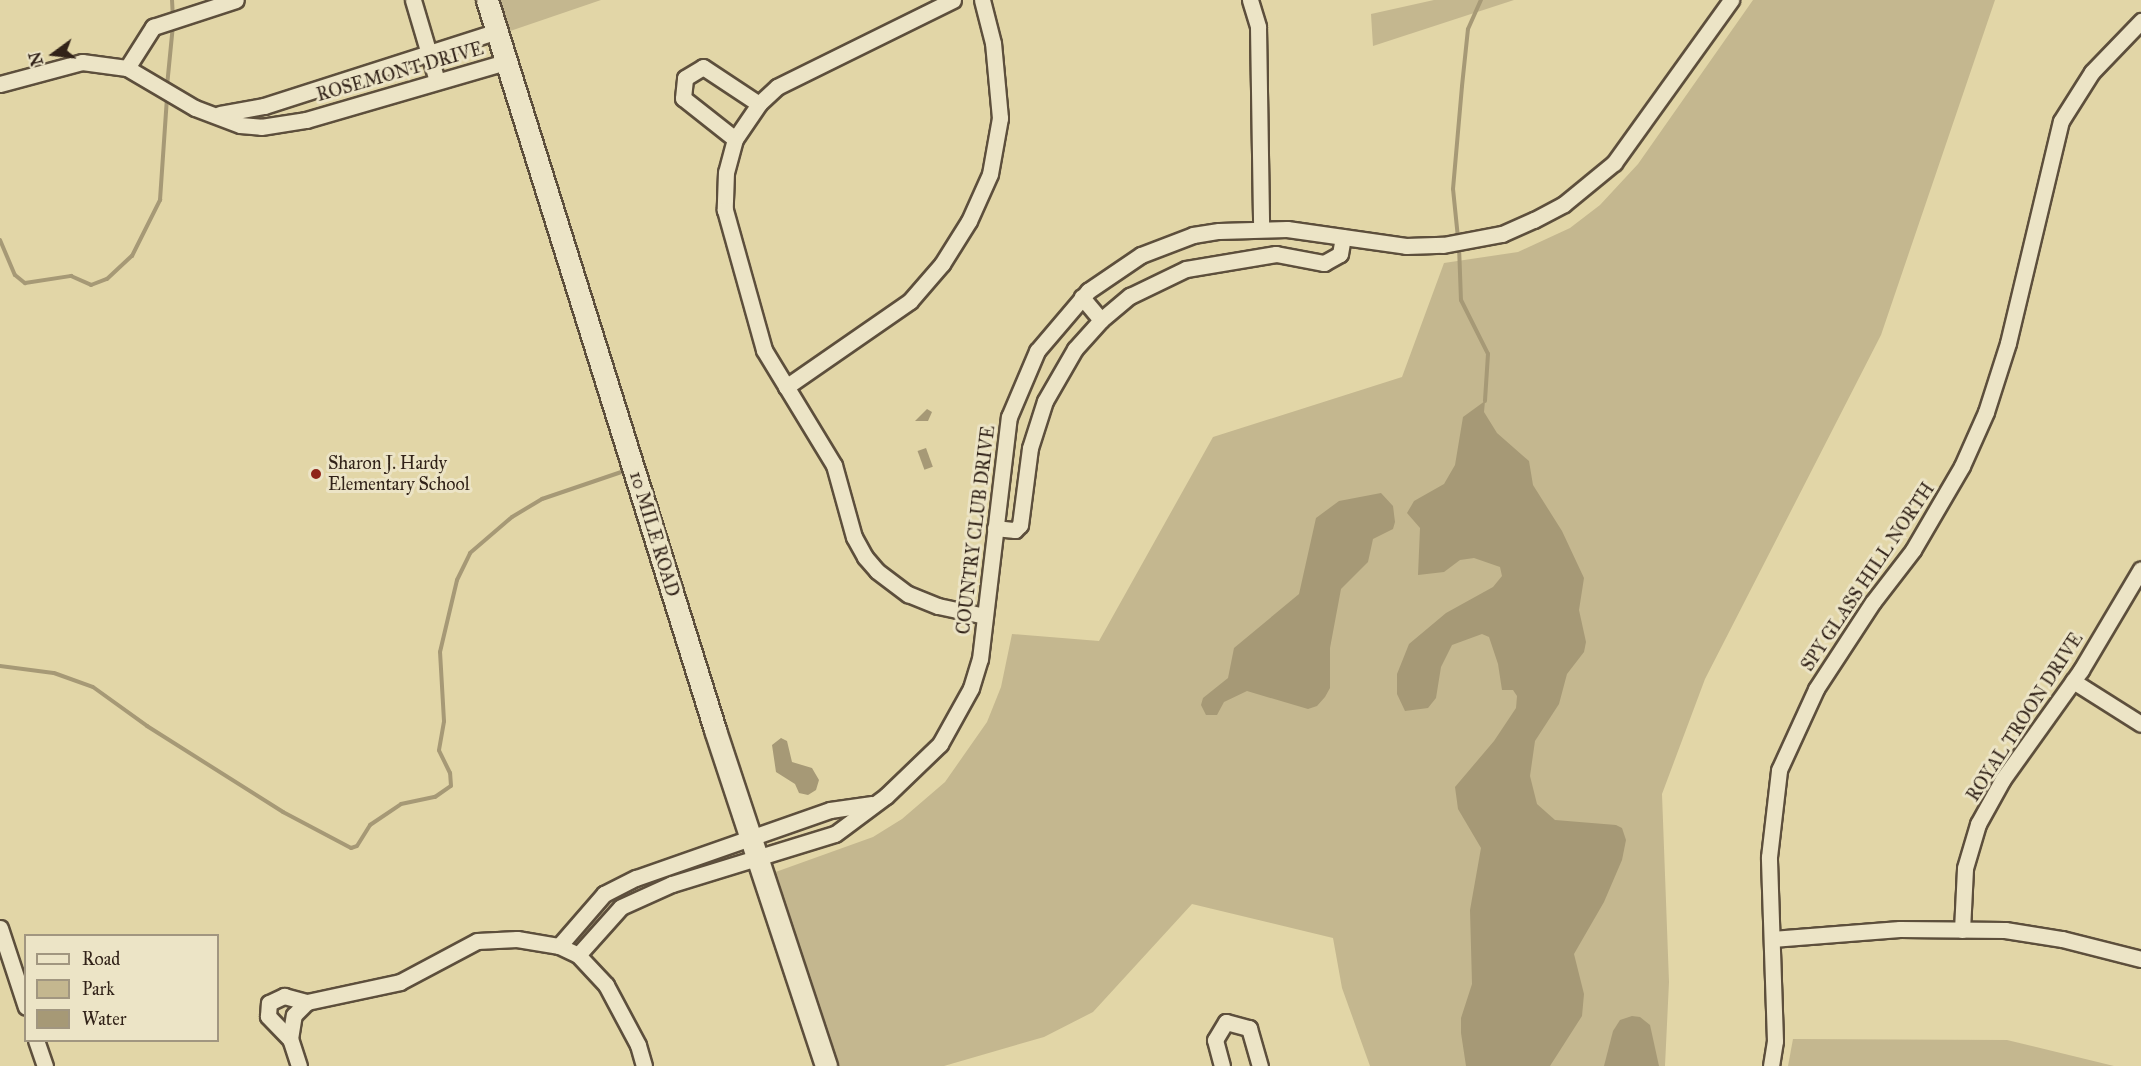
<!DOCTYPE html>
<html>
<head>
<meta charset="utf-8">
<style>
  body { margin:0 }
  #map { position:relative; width:2141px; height:1066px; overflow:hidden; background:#e2d6a7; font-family:"IM FELL Great Primer",serif }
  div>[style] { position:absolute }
  .green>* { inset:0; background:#c4b78f }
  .water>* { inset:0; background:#a69976; transform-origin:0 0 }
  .stream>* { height:4px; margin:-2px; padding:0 2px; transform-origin:2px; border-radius:2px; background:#a69976 }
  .roads { filter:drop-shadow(2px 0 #5d4f3c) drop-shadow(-2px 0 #5d4f3c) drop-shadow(0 2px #5d4f3c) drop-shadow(0 -2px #5d4f3c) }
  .street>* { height:15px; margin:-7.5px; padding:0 7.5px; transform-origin:7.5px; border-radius:7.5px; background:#ece4c6 }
  .secondary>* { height:21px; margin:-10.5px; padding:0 10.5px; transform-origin:10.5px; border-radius:10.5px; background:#ece4c6 }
  .dots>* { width:16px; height:16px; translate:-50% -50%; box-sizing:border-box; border:3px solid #ece4c6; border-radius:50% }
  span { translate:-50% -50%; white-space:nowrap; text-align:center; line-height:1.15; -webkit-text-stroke:6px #ece4c6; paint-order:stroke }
  .street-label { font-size:18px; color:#312218 }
  .poi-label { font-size:18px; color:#312218 }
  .left { translate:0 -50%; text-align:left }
  .legend { position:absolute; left:24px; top:934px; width:195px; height:108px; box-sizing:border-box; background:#ece4c6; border:2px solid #a19680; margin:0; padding:8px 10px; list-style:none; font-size:18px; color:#312218 }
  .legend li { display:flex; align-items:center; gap:12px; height:30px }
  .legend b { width:30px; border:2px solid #a19680 }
  .north { position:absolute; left:24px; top:24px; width:60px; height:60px; -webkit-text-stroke:4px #ece4c6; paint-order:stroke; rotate:255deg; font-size:16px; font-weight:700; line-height:24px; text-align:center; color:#312218 }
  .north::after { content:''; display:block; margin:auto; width:21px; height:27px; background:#312218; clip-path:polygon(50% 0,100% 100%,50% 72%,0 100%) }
</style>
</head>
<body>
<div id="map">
  <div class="green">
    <div style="clip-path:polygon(497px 0,601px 0,507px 32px)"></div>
    <div style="clip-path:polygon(1434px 0,1514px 0,1373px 46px,1371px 14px)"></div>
    <div style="clip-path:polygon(1753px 0,1995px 0,1881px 335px,1705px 679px,1662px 794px,1669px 982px,1665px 1066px,1370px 1066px,1342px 988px,1333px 938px,1192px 904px,1093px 1012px,1044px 1037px,944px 1066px,833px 1066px,770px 874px,873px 837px,902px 819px,945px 782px,987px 722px,1001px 687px,1012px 634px,1099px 641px,1213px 437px,1402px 377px,1444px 263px,1518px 252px,1570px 228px,1600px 205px,1638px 164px)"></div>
    <div style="clip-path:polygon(1793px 1039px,2007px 1040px,2114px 1066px,1788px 1066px)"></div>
  </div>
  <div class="water">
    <div style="clip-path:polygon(1485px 401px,1484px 412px,1497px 433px,1529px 461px,1533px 485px,1562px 531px,1584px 578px,1579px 610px,1586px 642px,1584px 652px,1567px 674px,1559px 704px,1535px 741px,1530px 776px,1537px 804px,1555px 820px,1616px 825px,1622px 828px,1626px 840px,1622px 860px,1604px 902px,1574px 954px,1584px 994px,1582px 1016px,1550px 1066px,1466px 1066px,1461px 1033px,1461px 1018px,1472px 984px,1470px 910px,1481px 848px,1458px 809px,1455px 787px,1494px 741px,1516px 708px,1517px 696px,1513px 690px,1502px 690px,1498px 664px,1489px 637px,1482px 634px,1452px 645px,1441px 667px,1436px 698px,1428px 708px,1405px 711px,1397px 694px,1397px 674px,1409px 644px,1446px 613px,1493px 587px,1502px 576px,1500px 567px,1474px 558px,1460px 560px,1444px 572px,1418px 575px,1420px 528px,1407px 513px,1414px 501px,1444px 484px,1455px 465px,1463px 417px)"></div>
    <div style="clip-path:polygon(927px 409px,932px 412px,928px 421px,915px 421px)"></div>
    <div style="left:926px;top:448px;width:20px;height:9px;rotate:70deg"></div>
    <div style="clip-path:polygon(1381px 493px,1393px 506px,1395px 522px,1393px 529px,1373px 539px,1368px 562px,1341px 589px,1330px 648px,1330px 688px,1325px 697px,1317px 706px,1308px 709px,1247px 691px,1224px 702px,1217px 715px,1206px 715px,1201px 705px,1203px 698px,1228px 678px,1234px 648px,1299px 594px,1316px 518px,1339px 501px)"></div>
    <div style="clip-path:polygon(781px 738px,787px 741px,792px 762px,812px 768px,819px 780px,816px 790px,808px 795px,799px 793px,795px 784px,776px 772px,772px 745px)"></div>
    <div style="clip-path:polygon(1632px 1016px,1640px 1017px,1650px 1025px,1659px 1066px,1604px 1066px,1613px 1031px,1620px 1020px)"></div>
  </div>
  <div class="stream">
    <div style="left:172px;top:0;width:17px;rotate:87deg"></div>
    <div style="left:167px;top:86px;width:61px;rotate:-84.4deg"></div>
    <div style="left:1458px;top:238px;width:49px;rotate:-95.8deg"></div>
    <div style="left:1453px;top:189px;width:103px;rotate:-85deg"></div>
    <div style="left:1462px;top:86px;width:57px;rotate:-84deg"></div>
    <div style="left:1468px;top:29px;width:32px;rotate:-66deg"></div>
    <div style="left:0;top:240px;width:38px;rotate:67deg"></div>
    <div style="left:15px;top:275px;width:13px;rotate:39deg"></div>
    <div style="left:25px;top:283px;width:47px;rotate:-8.7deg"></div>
    <div style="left:71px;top:276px;width:22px;rotate:24deg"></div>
    <div style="left:91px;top:285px;width:17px;rotate:-21deg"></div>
    <div style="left:107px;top:279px;width:34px;rotate:-43deg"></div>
    <div style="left:132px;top:256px;width:63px;rotate:-63.4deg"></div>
    <div style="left:160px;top:200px;width:104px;rotate:-86.1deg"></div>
    <div style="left:1459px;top:246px;width:54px;rotate:87.9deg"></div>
    <div style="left:1461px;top:300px;width:60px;rotate:63.4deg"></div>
    <div style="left:1488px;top:354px;width:47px;rotate:93.7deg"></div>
    <div style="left:0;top:666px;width:54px;rotate:7.4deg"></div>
    <div style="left:54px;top:673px;width:41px;rotate:19.7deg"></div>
    <div style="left:93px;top:687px;width:67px;rotate:35.8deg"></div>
    <div style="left:147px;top:726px;width:161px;rotate:32.3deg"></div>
    <div style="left:283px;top:812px;width:77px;rotate:27.9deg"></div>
    <div style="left:351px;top:848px;width:6px;rotate:-18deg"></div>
    <div style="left:357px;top:846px;width:25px;rotate:-58deg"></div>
    <div style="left:370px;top:825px;width:37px;rotate:-34deg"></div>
    <div style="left:401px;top:804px;width:35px;rotate:-12deg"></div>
    <div style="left:435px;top:797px;width:19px;rotate:-35deg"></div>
    <div style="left:451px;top:786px;width:13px;rotate:-94deg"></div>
    <div style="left:450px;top:773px;width:25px;rotate:-116deg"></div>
    <div style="left:439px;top:750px;width:29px;rotate:-80deg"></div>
    <div style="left:444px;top:721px;width:69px;rotate:-93.3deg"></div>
    <div style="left:440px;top:652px;width:74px;rotate:-76.7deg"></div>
    <div style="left:457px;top:580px;width:30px;rotate:-64deg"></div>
    <div style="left:470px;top:553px;width:55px;rotate:-40.6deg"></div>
    <div style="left:512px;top:517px;width:35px;rotate:-31deg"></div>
    <div style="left:542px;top:499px;width:90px;rotate:-18.8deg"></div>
  </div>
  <div class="roads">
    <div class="street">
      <div style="left:413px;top:0;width:84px;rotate:73.5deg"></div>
      <div style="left:953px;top:0;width:196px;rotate:153.7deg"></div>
      <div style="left:777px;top:87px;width:25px;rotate:137deg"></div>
      <div style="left:759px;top:104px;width:42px;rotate:124.4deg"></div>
      <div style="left:735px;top:139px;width:34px;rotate:105deg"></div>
      <div style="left:726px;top:172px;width:38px;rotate:92deg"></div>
      <div style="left:725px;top:210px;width:145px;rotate:74.4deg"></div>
      <div style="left:764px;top:350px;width:135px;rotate:58.7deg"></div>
      <div style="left:834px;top:465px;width:75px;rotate:74.5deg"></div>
      <div style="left:854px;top:537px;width:23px;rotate:61deg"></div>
      <div style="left:865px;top:557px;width:18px;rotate:49deg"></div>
      <div style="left:877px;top:571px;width:39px;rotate:37deg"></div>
      <div style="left:908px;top:594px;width:32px;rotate:22deg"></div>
      <div style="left:938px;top:606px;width:48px;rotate:12deg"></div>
      <div style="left:1250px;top:0;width:28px;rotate:73deg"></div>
      <div style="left:1258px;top:27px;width:201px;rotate:89.1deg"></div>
      <div style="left:127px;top:68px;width:49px;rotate:-57.6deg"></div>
      <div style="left:153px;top:27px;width:87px;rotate:-18deg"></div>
      <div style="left:0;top:84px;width:85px;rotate:-15deg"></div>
      <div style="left:82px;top:62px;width:45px;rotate:7.6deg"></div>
      <div style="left:127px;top:68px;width:79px;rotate:30.5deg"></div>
      <div style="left:195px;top:108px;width:48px;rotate:20.7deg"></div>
      <div style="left:240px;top:125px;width:21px;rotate:5deg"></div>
      <div style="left:261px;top:127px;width:46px;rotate:-8.8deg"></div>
      <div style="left:306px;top:120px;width:207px;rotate:-16.2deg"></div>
      <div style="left:220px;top:114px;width:45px;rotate:-10.3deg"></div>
      <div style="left:264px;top:106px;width:245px;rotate:-17.8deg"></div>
      <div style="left:735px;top:139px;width:66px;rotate:-141.7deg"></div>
      <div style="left:683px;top:98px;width:20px;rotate:-84deg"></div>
      <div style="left:685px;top:78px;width:21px;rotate:-31deg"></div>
      <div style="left:703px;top:67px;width:67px;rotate:33.5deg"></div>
      <div style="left:1101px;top:320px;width:38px;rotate:-40deg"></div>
      <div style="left:1130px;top:296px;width:62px;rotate:-25.7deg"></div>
      <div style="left:1186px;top:269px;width:91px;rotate:-9.5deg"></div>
      <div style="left:1276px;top:254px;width:49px;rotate:10.6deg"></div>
      <div style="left:1324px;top:263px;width:18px;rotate:-29deg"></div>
      <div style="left:1340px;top:254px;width:17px;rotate:-80deg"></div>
      <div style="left:786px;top:387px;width:151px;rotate:-34.7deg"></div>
      <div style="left:910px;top:301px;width:49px;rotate:-49.1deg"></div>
      <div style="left:942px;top:264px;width:51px;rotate:-57.9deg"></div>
      <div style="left:969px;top:221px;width:51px;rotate:-65.9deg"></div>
      <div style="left:990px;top:174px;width:57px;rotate:-79.9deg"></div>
      <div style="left:1000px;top:118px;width:75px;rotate:-95.3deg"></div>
      <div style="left:993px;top:43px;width:44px;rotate:-104.3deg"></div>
      <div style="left:995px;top:528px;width:20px;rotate:6deg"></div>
      <div style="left:1015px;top:530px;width:7px;rotate:-45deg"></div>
      <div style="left:1020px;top:525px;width:78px;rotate:-82.6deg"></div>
      <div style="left:1030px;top:448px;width:49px;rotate:-72.3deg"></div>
      <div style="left:1045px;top:401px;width:60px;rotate:-60deg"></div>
      <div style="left:1075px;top:349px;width:39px;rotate:-48deg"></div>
      <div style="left:1101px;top:320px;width:30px;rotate:-130deg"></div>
      <div style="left:2073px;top:681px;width:80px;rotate:32.3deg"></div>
      <div style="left:0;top:928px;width:83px;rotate:71.8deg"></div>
      <div style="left:1962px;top:930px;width:62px;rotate:-87.2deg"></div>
      <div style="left:1965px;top:868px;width:46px;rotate:-73.5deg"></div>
      <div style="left:1978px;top:824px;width:51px;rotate:-60.9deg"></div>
      <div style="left:2003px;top:779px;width:134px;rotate:-54.4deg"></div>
      <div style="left:2081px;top:670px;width:117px;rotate:-59.3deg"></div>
      <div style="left:1772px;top:939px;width:128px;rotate:-4.5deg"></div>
      <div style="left:1900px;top:929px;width:105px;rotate:0.5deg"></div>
      <div style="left:2005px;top:930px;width:58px;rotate:9deg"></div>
      <div style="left:2062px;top:939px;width:81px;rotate:14.2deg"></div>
      <div style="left:559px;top:946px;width:69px;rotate:-49.1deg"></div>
      <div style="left:604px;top:894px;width:36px;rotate:-27deg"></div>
      <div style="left:636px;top:878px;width:206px;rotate:-19.3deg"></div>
      <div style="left:830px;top:810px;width:41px;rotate:-8.3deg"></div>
      <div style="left:578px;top:955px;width:64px;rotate:-48.1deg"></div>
      <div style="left:621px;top:907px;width:56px;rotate:-24.3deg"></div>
      <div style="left:672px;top:884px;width:170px;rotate:-17.1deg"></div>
      <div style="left:835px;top:834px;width:64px;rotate:-36.7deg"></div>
      <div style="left:886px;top:796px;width:75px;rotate:-43.9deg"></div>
      <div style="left:940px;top:744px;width:64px;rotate:-61deg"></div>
      <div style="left:971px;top:688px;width:30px;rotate:-73deg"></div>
      <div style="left:980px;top:659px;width:244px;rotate:-83.2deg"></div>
      <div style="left:1009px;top:417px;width:72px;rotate:-67deg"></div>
      <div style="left:1037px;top:351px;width:79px;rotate:-49.6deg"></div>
      <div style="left:1088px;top:291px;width:64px;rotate:-34.2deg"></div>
      <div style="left:1141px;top:255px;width:56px;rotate:-21deg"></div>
      <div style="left:1193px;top:235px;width:26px;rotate:-9deg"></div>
      <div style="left:1219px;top:231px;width:68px;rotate:-1.7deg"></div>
      <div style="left:1287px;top:229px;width:120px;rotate:8.1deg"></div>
      <div style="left:1406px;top:246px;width:37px;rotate:-2deg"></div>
      <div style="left:1443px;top:245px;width:60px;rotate:-10.6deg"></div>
      <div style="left:1502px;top:234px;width:35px;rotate:-24deg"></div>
      <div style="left:1534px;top:220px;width:34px;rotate:-28deg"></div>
      <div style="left:1564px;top:204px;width:65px;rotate:-39.4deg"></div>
      <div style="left:1614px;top:163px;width:201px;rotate:-54.3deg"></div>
      <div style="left:290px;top:1039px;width:32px;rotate:-134deg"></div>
      <div style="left:268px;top:1016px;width:13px;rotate:-86deg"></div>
      <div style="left:269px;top:1003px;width:17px;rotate:-25deg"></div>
      <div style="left:284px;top:996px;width:24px;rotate:15deg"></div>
      <div style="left:36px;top:1040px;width:28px;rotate:71deg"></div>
      <div style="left:299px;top:1066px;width:28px;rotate:-108deg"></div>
      <div style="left:290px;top:1039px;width:24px;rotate:-81deg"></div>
      <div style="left:294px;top:1015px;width:18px;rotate:-45deg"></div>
      <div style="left:307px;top:1002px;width:95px;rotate:-12.1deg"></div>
      <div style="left:400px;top:982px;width:87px;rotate:-28deg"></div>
      <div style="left:477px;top:941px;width:40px;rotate:-2.9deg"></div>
      <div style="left:517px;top:939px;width:43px;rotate:9.5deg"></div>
      <div style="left:559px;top:946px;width:21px;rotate:25deg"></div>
      <div style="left:578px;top:955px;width:41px;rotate:47deg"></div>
      <div style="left:606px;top:985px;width:68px;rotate:61.9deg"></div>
      <div style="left:638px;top:1045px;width:22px;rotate:74deg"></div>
      <div style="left:1222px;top:1066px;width:27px;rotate:-105deg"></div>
      <div style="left:1215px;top:1040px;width:21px;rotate:-59deg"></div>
      <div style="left:1226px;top:1022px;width:24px;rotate:15deg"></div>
      <div style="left:1249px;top:1028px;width:40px;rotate:74deg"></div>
      <div style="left:1771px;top:1066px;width:25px;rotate:-81deg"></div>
      <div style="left:1775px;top:1041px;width:184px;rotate:-91.9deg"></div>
      <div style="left:1769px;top:857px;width:88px;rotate:-83.4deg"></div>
      <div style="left:1779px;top:770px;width:89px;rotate:-65.4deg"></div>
      <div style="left:1816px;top:689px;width:104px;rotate:-56.8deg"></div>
      <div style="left:1873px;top:602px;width:66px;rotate:-52.4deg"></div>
      <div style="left:1913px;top:550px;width:97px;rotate:-59.7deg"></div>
      <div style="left:1962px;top:466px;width:59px;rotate:-66deg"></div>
      <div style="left:1986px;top:412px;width:72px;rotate:-72.3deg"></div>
      <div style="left:2008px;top:343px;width:228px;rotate:-76.6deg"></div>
      <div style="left:2061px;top:121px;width:58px;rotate:-57.7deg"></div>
      <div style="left:2092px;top:72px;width:71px;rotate:-46.1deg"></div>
    </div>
    <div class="secondary">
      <div style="left:487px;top:0;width:765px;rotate:72.65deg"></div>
      <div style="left:715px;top:730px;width:354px;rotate:71.7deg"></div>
    </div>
  </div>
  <div class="dots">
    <div style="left:316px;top:474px;background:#8f2418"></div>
  </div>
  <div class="street-label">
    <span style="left:400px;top:72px;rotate:-16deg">ROSEMONT DRIVE</span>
    <span style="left:976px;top:530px;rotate:-83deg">COUNTRY CLUB DRIVE</span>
    <span style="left:654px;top:534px;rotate:73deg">10 MILE ROAD</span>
    <span style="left:1868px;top:577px;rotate:-56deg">SPY GLASS HILL NORTH</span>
    <span style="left:2025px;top:717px;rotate:-57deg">ROYAL TROON DRIVE</span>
  </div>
  <div class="poi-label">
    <span class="left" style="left:328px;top:474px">Sharon J. Hardy<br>Elementary School</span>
  </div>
  <ul class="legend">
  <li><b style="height:8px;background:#ece4c6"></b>Road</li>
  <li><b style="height:16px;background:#c4b78f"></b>Park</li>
  <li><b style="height:16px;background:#a69976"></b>Water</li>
  </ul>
  <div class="north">N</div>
</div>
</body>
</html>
